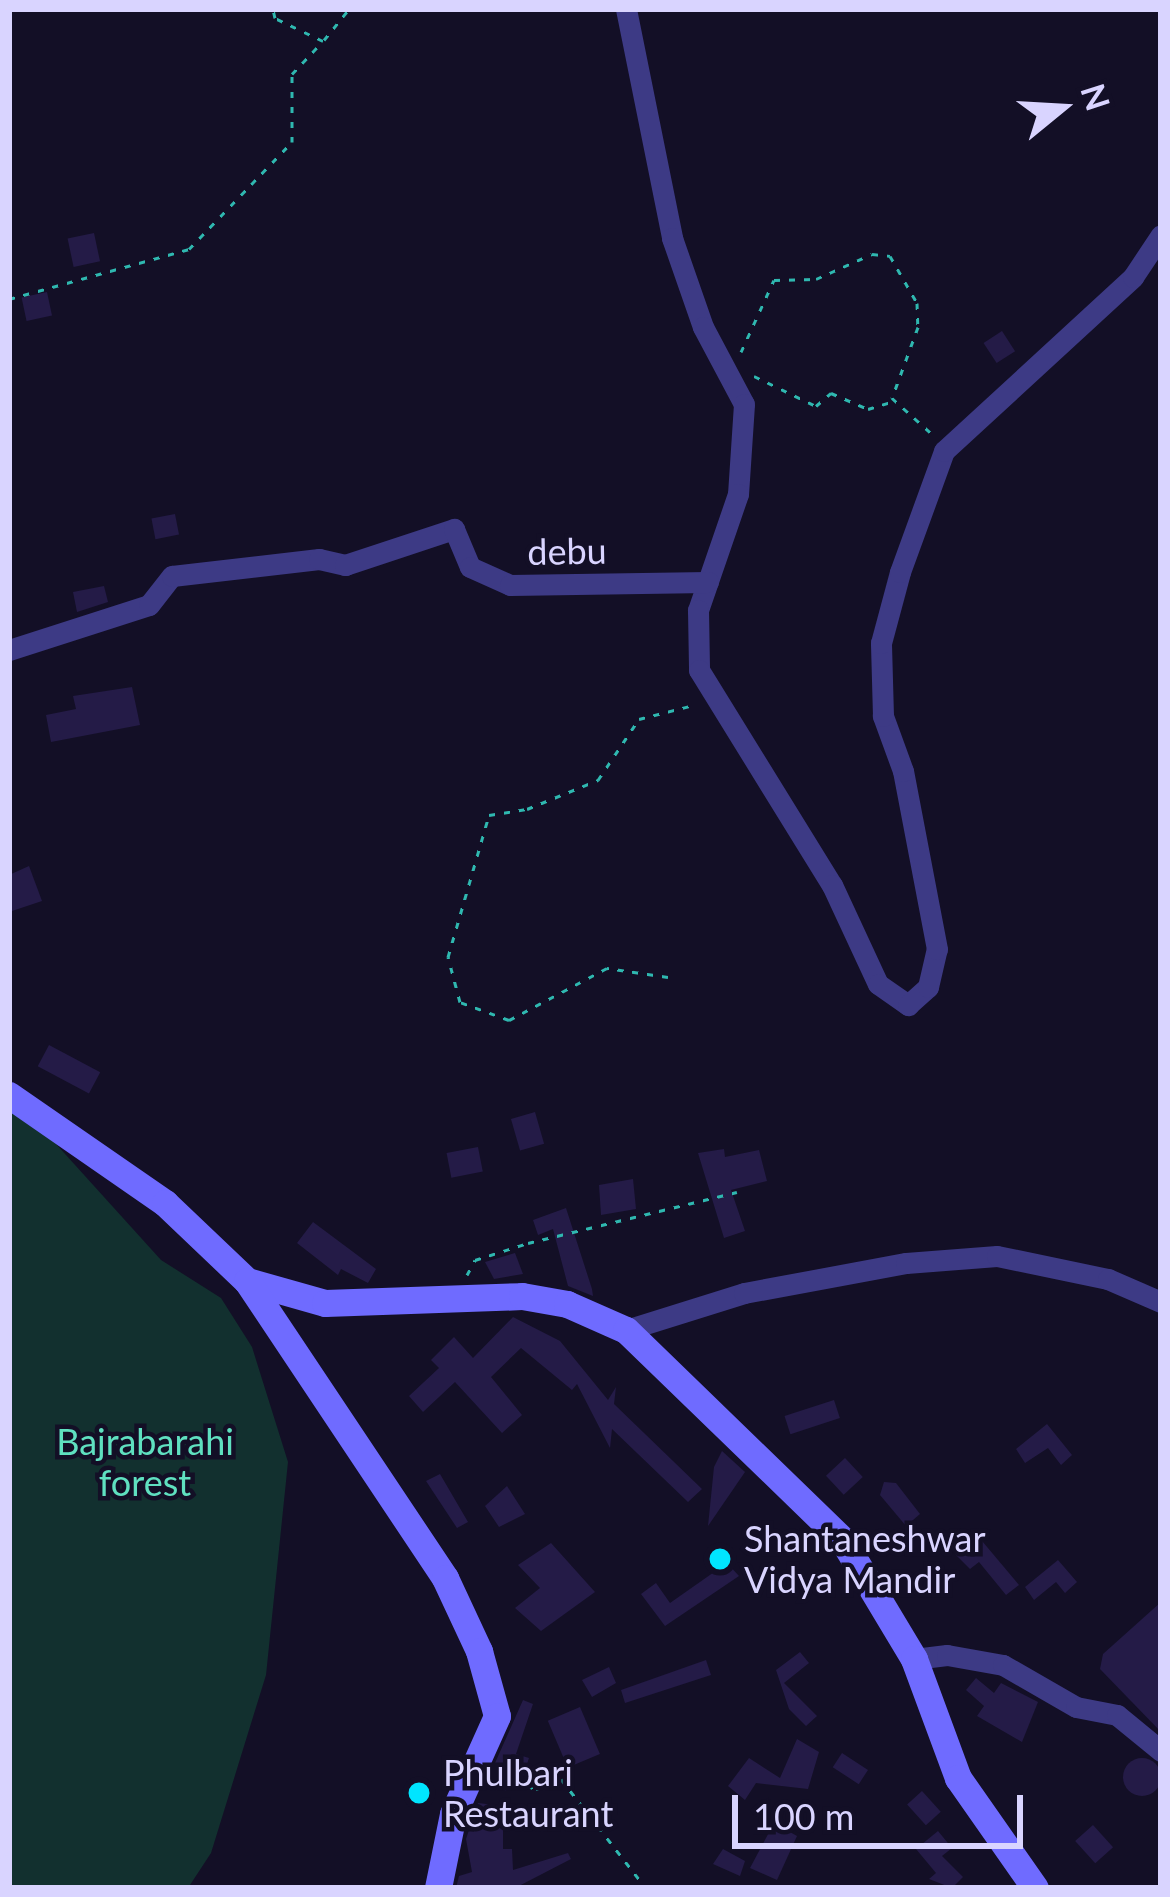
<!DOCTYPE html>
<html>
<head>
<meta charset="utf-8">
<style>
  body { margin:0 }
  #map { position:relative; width:1170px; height:1897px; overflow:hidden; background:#130f26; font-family:Lato,sans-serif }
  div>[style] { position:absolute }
  .green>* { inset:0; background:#12302f }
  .building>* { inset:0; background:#241b47; transform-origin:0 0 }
  .round { border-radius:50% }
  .path>* { height:3px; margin-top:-1.5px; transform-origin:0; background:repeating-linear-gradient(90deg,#2fb8b0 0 6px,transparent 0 15px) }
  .street>* { height:21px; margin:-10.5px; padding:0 10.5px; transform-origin:10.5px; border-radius:10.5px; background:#3d3a85 }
  .secondary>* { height:27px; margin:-13.5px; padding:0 13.5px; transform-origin:13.5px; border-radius:13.5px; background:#6f6bff }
  .dots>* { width:33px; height:33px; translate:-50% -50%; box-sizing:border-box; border:6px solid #130f26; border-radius:50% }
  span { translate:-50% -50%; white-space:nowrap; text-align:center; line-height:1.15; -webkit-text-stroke:9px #130f26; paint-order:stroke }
  .street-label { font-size:36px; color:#d9d4ff }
  .park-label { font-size:36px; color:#5fe0c0 }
  .poi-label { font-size:36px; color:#d9d4ff }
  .left { translate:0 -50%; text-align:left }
  .frame { position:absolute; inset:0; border:12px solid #d9d4ff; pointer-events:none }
  .north { position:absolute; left:1002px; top:48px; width:120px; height:120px; -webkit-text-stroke:9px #130f26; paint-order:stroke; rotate:72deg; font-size:33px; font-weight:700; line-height:48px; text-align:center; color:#d9d4ff }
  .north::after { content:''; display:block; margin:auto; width:42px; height:54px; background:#d9d4ff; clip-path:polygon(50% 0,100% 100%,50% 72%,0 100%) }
  .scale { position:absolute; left:732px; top:1795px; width:291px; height:54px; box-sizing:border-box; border:6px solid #d9d4ff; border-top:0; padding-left:15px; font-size:36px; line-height:42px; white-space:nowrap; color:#d9d4ff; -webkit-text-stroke:9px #130f26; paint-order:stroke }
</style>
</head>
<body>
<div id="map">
  <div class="green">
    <div style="clip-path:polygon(9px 1092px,161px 1260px,221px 1298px,252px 1347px,288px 1462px,266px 1675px,211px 1853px,188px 1888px,9px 1888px)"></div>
  </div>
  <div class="building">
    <div style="left:94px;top:233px;width:29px;height:27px;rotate:78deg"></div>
    <div style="left:47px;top:292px;width:24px;height:26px;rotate:78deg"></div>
    <div style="left:1002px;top:331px;width:24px;height:22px;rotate:57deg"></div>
    <div style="left:175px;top:514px;width:21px;height:24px;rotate:79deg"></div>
    <div style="clip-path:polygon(104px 586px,108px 602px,77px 612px,73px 592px)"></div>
    <div style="clip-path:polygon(132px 687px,140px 725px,51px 742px,46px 715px,76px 709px,73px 696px)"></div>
    <div style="clip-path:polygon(29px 866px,42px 901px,9px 912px,9px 875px)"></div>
    <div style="left:49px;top:1045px;width:58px;height:24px;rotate:28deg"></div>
    <div style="left:535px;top:1112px;width:33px;height:25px;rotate:74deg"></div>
    <div style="left:478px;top:1147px;width:25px;height:32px;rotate:79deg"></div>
    <div style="clip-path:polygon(724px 1149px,725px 1157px,759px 1150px,767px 1181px,731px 1190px,745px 1231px,724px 1238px,698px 1153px)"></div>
    <div style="clip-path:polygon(633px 1179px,636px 1209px,601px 1215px,599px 1185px)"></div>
    <div style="clip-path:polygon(566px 1208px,592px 1289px,593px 1296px,568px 1286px,553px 1229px,538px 1235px,533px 1220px)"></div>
    <div style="clip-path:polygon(313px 1222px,376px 1269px,368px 1283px,341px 1269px,338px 1275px,297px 1243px)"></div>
    <div style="clip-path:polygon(515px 1253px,523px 1274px,494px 1279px,485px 1262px)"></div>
    <div style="clip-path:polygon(513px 1317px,560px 1341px,608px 1400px,616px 1387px,614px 1404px,702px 1489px,688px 1502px,612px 1429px,610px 1448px,577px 1384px,572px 1390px,521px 1348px,491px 1377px,522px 1415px,502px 1433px,455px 1382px,423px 1412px,409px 1396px,439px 1368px,431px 1360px,454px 1337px,473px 1358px)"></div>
    <div style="left:834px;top:1400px;width:19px;height:52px;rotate:72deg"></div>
    <div style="clip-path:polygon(1047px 1424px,1072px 1455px,1061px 1465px,1048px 1448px,1025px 1463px,1016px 1449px)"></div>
    <div style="clip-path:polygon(722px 1451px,745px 1472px,708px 1526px,714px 1467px)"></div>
    <div style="left:845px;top:1458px;width:26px;height:26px;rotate:47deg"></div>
    <div style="clip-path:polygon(440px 1474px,468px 1522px,457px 1528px,426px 1481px)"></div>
    <div style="clip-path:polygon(884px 1482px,896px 1483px,920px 1514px,906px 1526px,880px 1495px)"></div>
    <div style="clip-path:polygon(507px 1486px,525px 1514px,499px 1527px,485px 1506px)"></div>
    <div style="clip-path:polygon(977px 1535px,1019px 1585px,1006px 1595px,979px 1562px,970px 1569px,953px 1552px)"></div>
    <div style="clip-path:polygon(551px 1543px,595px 1592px,541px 1631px,515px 1608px,540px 1588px,518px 1565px)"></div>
    <div style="clip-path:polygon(1058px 1560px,1077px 1582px,1065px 1593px,1056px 1582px,1034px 1600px,1025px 1587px)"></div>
    <div style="clip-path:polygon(727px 1563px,739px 1576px,665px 1626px,641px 1594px,656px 1583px,670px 1603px)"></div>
    <div style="clip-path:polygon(1161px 1602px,1161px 1732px,1100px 1669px,1103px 1654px)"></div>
    <div style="clip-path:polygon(800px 1652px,809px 1663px,784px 1683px,817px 1716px,806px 1726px,789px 1709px,776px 1670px)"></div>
    <div style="clip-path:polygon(706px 1660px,711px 1675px,625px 1703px,621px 1690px)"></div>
    <div style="clip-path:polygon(609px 1667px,616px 1683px,592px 1697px,582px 1680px)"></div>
    <div style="clip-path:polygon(976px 1678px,994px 1693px,1001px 1683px,1038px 1702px,1022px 1742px,977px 1716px,984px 1706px,966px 1690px)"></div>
    <div style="clip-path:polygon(523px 1700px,533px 1704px,516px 1754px,529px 1758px,523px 1776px,510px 1771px,506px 1791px,487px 1781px)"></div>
    <div style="left:580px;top:1707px;width:51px;height:35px;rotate:67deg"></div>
    <div style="clip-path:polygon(797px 1739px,819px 1752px,808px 1789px,756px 1783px,745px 1800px,728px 1786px,749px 1758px,780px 1778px)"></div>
    <div style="left:842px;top:1753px;width:31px;height:17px;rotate:33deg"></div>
    <div class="round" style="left:1123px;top:1758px;width:38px;height:38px"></div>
    <div style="left:922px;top:1791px;width:28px;height:20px;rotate:48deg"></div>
    <div style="clip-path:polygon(478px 1803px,503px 1806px,503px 1849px,512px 1849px,513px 1870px,568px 1853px,571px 1859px,515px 1888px,456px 1888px,459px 1876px,472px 1872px,466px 1839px)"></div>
    <div style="clip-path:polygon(774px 1823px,797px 1836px,777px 1880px,750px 1868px)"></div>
    <div style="left:1093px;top:1825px;width:30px;height:24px;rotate:48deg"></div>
    <div style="clip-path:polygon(938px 1831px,952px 1848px,942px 1856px,963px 1877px,952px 1888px,929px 1879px,936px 1873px,916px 1849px)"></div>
    <div style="clip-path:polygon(723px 1849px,745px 1861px,740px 1876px,713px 1864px)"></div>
  </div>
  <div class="path">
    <div style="left:324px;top:40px;width:40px;rotate:-51deg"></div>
    <div style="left:9px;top:299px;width:187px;rotate:-15.5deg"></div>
    <div style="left:189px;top:249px;width:149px;rotate:-46.1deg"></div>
    <div style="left:292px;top:142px;width:68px;rotate:-90deg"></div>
    <div style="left:292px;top:74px;width:45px;rotate:-46.8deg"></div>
    <div style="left:323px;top:41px;width:53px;rotate:-154.4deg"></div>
    <div style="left:275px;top:18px;width:9px;rotate:-103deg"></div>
    <div style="left:741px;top:352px;width:79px;rotate:-65.4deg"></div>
    <div style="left:774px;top:280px;width:42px;rotate:-1.4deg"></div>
    <div style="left:816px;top:279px;width:61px;rotate:-24.1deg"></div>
    <div style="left:872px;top:254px;width:18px;rotate:6deg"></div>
    <div style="left:890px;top:256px;width:54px;rotate:60.1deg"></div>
    <div style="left:917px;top:303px;width:24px;rotate:88deg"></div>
    <div style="left:918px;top:327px;width:76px;rotate:110.1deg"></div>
    <div style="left:892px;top:398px;width:54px;rotate:42deg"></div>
    <div style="left:754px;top:376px;width:69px;rotate:25.8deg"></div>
    <div style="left:816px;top:406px;width:20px;rotate:-41deg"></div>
    <div style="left:831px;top:393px;width:40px;rotate:23.4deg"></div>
    <div style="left:868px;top:409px;width:27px;rotate:-17deg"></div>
    <div style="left:668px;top:977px;width:62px;rotate:-171.6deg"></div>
    <div style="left:607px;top:968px;width:111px;rotate:152deg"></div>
    <div style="left:509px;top:1020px;width:52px;rotate:-159.8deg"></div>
    <div style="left:460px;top:1002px;width:47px;rotate:-104.9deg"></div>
    <div style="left:448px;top:957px;width:148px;rotate:-73.9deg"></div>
    <div style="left:489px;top:815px;width:38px;rotate:-9deg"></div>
    <div style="left:527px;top:809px;width:77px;rotate:-22.2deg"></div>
    <div style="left:598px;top:780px;width:73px;rotate:-56.1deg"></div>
    <div style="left:639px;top:719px;width:57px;rotate:-14.3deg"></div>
    <div style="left:467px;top:1275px;width:17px;rotate:-62deg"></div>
    <div style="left:475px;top:1260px;width:56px;rotate:-17.8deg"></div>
    <div style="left:528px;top:1243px;width:215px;rotate:-13.7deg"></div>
    <div style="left:499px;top:1775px;width:40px;rotate:21deg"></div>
    <div style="left:536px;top:1789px;width:27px;rotate:-22deg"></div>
    <div style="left:561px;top:1779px;width:138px;rotate:52.1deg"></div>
  </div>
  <div class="street">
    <div style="left:626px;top:9px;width:234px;rotate:78.6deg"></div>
    <div style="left:672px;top:238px;width:94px;rotate:70.8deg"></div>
    <div style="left:703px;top:327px;width:87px;rotate:62deg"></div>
    <div style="left:744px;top:404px;width:90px;rotate:93.8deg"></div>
    <div style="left:738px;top:494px;width:123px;rotate:109deg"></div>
    <div style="left:698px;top:610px;width:60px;rotate:89deg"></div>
    <div style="left:699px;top:670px;width:253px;rotate:58.3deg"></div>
    <div style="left:832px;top:885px;width:109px;rotate:65.1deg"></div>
    <div style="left:878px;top:984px;width:37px;rotate:35deg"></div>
    <div style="left:908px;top:1005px;width:27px;rotate:-42deg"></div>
    <div style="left:928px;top:987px;width:39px;rotate:-77deg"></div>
    <div style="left:937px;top:949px;width:181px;rotate:-100.8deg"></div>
    <div style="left:903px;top:771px;width:59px;rotate:-110deg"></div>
    <div style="left:883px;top:716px;width:73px;rotate:-91.6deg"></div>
    <div style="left:881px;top:643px;width:73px;rotate:-75deg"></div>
    <div style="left:900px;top:572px;width:129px;rotate:-70deg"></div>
    <div style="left:944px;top:451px;width:257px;rotate:-42.6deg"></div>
    <div style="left:1133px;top:277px;width:50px;rotate:-56.3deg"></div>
    <div style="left:9px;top:650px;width:147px;rotate:-17.8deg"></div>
    <div style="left:149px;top:605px;width:37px;rotate:-52deg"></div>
    <div style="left:172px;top:576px;width:148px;rotate:-6.6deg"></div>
    <div style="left:319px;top:559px;width:27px;rotate:13deg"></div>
    <div style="left:345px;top:565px;width:115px;rotate:-18.3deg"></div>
    <div style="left:454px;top:529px;width:41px;rotate:67.2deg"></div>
    <div style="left:470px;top:567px;width:44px;rotate:24.2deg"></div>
    <div style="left:510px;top:585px;width:198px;rotate:-0.9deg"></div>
    <div style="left:626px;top:1330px;width:124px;rotate:-17.4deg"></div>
    <div style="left:744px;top:1293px;width:165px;rotate:-10.5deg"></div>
    <div style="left:906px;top:1263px;width:91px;rotate:-4.4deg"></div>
    <div style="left:997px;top:1256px;width:113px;rotate:11.7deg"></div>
    <div style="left:1108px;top:1279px;width:58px;rotate:23.5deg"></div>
    <div style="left:914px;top:1659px;width:33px;rotate:-7deg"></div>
    <div style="left:947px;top:1655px;width:57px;rotate:10.1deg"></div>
    <div style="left:1003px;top:1665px;width:84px;rotate:29.9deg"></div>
    <div style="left:1076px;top:1707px;width:42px;rotate:11deg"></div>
    <div style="left:1117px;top:1715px;width:57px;rotate:39.3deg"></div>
  </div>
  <div class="secondary">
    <div style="left:9px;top:1095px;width:190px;rotate:34.7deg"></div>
    <div style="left:165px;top:1203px;width:113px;rotate:43.6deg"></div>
    <div style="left:247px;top:1281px;width:81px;rotate:15.8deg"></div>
    <div style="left:325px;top:1303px;width:197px;rotate:-2deg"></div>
    <div style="left:522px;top:1296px;width:46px;rotate:10.1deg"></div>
    <div style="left:567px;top:1304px;width:64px;rotate:23.8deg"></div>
    <div style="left:626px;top:1330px;width:301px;rotate:44.1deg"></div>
    <div style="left:842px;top:1539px;width:140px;rotate:59deg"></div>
    <div style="left:914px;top:1659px;width:127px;rotate:69.7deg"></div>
    <div style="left:958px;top:1778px;width:134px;rotate:55deg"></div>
    <div style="left:247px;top:1281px;width:357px;rotate:56.3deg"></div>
    <div style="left:445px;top:1578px;width:81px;rotate:65deg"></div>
    <div style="left:479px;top:1651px;width:67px;rotate:74.5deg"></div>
    <div style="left:497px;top:1716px;width:107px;rotate:114.2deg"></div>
    <div style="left:453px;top:1814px;width:76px;rotate:101.5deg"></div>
  </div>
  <div class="dots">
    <div style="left:720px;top:1559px;background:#00e5ff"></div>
    <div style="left:419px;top:1793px;background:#00e5ff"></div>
  </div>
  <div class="street-label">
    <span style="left:567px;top:551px;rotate:-1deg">debu</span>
  </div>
  <div class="park-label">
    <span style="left:145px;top:1462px">Bajrabarahi<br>forest</span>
  </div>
  <div class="poi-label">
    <span class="left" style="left:744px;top:1559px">Shantaneshwar<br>Vidya Mandir</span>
    <span class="left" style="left:443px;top:1793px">Phulbari<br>Restaurant</span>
  </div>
  <div class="frame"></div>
  <div class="north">N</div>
  <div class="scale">100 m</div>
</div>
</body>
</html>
